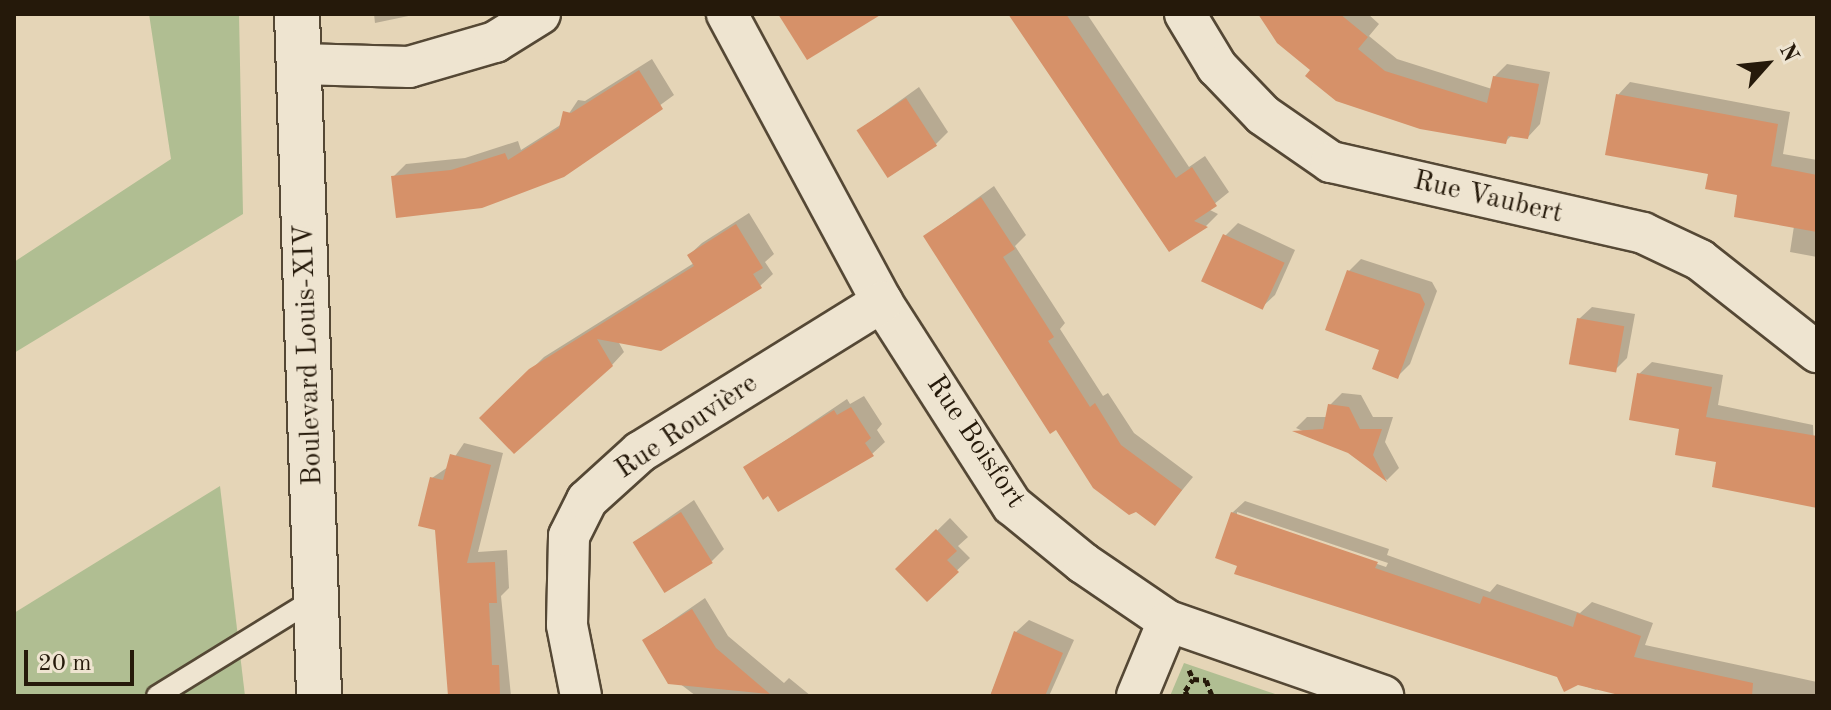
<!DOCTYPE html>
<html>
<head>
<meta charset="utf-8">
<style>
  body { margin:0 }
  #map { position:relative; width:1831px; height:710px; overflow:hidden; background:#e5d5b7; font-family:"Old Standard TT",serif }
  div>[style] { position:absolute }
  .green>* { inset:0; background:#b0be92 }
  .shadow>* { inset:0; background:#0003 }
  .building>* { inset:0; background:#d69169; transform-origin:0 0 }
  .path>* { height:5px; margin-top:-2.5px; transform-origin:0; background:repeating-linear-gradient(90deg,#25190a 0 6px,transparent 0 10px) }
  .roads { filter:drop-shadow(2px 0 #554835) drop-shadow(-2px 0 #554835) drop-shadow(0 2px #554835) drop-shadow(0 -2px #554835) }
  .service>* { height:20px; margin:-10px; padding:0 10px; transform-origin:10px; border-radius:10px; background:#eee4d0 }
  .minor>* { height:40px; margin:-20px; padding:0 20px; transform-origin:20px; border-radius:20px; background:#eee4d0 }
  .secondary>* { height:44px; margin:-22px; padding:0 22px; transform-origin:22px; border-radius:22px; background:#eee4d0 }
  span { translate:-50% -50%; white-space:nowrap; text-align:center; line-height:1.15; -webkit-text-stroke:6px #eee4d0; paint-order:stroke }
  .street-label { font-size:28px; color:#25190a }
  .frame { position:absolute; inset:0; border:16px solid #25190a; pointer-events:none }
  .north { position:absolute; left:1727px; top:24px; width:80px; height:80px; -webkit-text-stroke:6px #eee4d0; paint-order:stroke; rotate:63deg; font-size:22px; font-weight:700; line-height:32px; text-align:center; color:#25190a }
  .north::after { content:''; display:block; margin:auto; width:28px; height:36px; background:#25190a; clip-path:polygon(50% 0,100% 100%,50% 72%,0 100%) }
  .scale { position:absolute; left:24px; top:650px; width:110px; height:36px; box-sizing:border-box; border:4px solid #25190a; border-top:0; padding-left:10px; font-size:24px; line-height:28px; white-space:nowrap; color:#25190a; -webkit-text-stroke:6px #eee4d0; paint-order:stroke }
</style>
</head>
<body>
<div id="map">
  <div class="green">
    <div style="clip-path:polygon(149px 14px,239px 14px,243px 214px,14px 353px,14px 262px,171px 159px)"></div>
    <div style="clip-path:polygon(220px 486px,245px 696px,14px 696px,14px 613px)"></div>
    <div style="clip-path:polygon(1184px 663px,1281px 696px,1170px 696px)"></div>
  </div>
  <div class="shadow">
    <div style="clip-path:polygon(374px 14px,418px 14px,375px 23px)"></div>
    <div style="clip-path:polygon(1022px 14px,1087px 14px,1189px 167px,1205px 156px,1229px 192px,1208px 209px,1218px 214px,1206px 226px,1169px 249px)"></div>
    <div style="clip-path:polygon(1261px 14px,1368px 14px,1379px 24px,1369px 36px,1397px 59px,1492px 89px,1494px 77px,1507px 64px,1550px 72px,1540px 124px,1528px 137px,1513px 134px,1505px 142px,1313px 70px)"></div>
    <div style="clip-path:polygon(652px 59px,674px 95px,563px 176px,393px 177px,406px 164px,465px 158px,518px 141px,521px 150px,562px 124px,578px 100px,585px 101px)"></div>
    <div style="clip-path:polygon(1630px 82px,1790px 112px,1783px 154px,1817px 160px,1817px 257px,1790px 252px,1794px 226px,1710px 172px,1618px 95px)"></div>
    <div style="clip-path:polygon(919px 87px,948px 132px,936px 144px,859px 130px)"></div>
    <div style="clip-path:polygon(994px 186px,1026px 235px,1015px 246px,1065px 323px,1060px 329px,1103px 396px,1108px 393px,1134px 433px,1193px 477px,1155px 523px,925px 236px)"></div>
    <div style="clip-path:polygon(749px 213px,774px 254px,765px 262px,773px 274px,760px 286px,618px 341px,624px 352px,612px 365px,482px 418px,544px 357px,694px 263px,689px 255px,702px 243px)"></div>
    <div style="clip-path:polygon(1238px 223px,1295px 250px,1275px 295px,1262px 307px,1225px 236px)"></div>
    <div style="clip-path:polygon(1361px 259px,1432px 282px,1437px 291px,1410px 364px,1398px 376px,1349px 271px)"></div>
    <div style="clip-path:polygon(1592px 307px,1635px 314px,1627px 358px,1615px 370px,1579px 319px)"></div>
    <div style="clip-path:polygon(1652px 362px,1723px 375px,1718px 405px,1813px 425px,1817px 505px,1718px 461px,1682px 427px,1639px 374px)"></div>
    <div style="clip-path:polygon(1342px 393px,1361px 395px,1373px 417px,1393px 417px,1385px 442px,1399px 468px,1387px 480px,1349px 451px,1296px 428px,1307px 417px,1327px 417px,1330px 405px)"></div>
    <div style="clip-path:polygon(864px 396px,882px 424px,877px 430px,885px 442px,872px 454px,746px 467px,847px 399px,850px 404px)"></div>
    <div style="clip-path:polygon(464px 443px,503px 453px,478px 552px,507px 550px,509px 588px,501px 596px,511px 696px,450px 696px,432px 478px,448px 467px)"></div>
    <div style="clip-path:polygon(694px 500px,724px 549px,712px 561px,634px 542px)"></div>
    <div style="clip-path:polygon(evenodd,1245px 501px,1389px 549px,1387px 555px,1490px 592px,1497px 584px,1580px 613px,1592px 602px,1653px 623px,1645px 645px,1817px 682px,1817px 696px,1627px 696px,1600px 686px,1596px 690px,1239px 565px,1232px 513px,1245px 501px,1237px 512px,1388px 563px,1386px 567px,1237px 516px,1237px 512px)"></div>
    <div style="clip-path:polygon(950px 518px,968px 537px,958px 546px,970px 558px,927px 599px,898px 569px)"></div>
    <div style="clip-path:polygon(705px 598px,728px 636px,784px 683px,789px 678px,811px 696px,696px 696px,679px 683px,644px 640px)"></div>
    <div style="clip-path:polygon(1029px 620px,1074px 640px,1049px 696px,990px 696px,1016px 632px)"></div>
  </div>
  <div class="building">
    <div style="clip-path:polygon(778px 14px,882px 14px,807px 60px)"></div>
    <div style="clip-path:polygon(1008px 14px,1066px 14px,1176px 178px,1192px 167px,1217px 206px,1194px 221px,1208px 227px,1169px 252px)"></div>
    <div style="clip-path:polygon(1258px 14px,1340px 14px,1368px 37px,1358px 49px,1385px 71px,1487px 103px,1493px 76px,1539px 84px,1528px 139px,1508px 136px,1506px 144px,1420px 129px,1336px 101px,1305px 76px,1310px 70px,1277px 43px)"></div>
    <div style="clip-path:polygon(639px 70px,663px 109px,564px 177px,482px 208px,396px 218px,391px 176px,451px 170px,505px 153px,508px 160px,559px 128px,563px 111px,571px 113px)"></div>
    <div style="clip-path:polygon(1616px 94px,1778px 124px,1771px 166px,1817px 175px,1817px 232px,1734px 217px,1737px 195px,1705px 189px,1708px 174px,1605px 155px)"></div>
    <div style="left:906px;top:98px;width:57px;height:59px;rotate:57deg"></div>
    <div style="clip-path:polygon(981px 197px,1015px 249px,1003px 257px,1054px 337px,1048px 341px,1090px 407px,1095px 403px,1121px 445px,1182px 490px,1155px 526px,1136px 512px,1129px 515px,1093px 488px,1056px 430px,1050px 434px,923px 236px)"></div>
    <div style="clip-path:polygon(736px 224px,763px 268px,753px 274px,762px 288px,661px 351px,597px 339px,613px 366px,514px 454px,479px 418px,529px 369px,694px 266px,687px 255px)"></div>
    <div style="left:1223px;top:234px;width:68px;height:52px;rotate:25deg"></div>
    <div style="clip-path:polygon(1347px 270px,1420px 294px,1425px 304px,1398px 379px,1372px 369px,1379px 350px,1325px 330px)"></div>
    <div style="left:1577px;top:318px;width:48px;height:47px;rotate:10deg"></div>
    <div style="clip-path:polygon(1637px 373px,1712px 387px,1706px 417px,1817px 436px,1817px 508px,1712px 487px,1716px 462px,1675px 455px,1679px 429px,1629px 420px)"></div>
    <div style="clip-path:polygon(1328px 404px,1349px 407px,1360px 429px,1382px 429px,1373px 455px,1387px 482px,1348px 453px,1292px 431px,1323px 429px)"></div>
    <div style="clip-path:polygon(851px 407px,871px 438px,865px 443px,874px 456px,778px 512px,768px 496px,763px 500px,743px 467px,834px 410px,837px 415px)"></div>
    <div style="clip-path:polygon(450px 454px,491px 465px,467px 563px,495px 562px,497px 603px,489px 603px,492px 665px,499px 665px,500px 696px,448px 696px,435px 530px,418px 526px,430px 477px,443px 480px)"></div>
    <div style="left:681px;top:512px;width:60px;height:57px;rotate:58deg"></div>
    <div style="clip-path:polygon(1231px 512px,1378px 562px,1375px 568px,1480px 604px,1483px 596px,1573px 627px,1577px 613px,1641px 636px,1634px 657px,1753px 683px,1752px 696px,1623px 696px,1578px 685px,1564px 692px,1557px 677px,1234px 574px,1237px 566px,1215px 558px)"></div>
    <div style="clip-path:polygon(936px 529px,957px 551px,947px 560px,959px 572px,927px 602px,895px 569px)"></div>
    <div style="clip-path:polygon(692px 609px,716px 648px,770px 694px,668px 684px,642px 640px)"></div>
    <div style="clip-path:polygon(1014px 631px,1063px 653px,1045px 696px,990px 696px)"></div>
  </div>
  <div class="path">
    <div style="left:1189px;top:670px;width:10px;rotate:66deg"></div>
    <div style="left:1193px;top:679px;width:13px;rotate:4deg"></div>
    <div style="left:1206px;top:680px;width:17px;rotate:69deg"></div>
    <div style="left:1188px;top:696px;width:6px;rotate:-121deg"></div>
    <div style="left:1185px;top:691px;width:14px;rotate:-56deg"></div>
  </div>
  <div class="roads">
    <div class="service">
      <div style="left:157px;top:696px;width:188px;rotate:-31.7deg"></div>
    </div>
    <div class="minor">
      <div style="left:727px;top:14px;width:327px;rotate:61.7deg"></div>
      <div style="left:882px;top:302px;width:241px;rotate:57.4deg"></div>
      <div style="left:1012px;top:505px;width:92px;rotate:39.2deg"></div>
      <div style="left:1083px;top:563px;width:103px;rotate:34.3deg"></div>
      <div style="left:1168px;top:621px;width:228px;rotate:19.2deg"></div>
      <div style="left:1185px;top:14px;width:62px;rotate:58.9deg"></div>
      <div style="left:1217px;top:67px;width:66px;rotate:46.2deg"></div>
      <div style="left:1263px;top:115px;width:83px;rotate:34.7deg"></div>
      <div style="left:1331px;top:162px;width:320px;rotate:12.8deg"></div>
      <div style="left:1643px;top:233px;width:63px;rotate:25.3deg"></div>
      <div style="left:1700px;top:260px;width:149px;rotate:38.2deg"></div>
      <div style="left:299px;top:64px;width:110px;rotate:1.6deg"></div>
      <div style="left:409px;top:67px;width:90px;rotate:-16.2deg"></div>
      <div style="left:495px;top:42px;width:53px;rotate:-31.9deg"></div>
      <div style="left:581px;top:696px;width:72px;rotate:-101.2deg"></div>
      <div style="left:567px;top:625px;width:89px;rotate:-88.7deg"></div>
      <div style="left:569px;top:536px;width:40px;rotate:-63.4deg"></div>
      <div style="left:587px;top:500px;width:72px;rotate:-42.2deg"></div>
      <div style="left:640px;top:452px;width:285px;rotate:-31.8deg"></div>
      <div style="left:1137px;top:696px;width:81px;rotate:-67.5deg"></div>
    </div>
    <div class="secondary">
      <div style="left:297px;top:14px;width:682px;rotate:88.15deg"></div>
    </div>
  </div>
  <div class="street-label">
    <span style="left:1488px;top:198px;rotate:13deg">Rue Vaubert</span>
    <span style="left:309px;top:355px;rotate:-92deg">Boulevard Louis-XIV</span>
    <span style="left:687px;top:427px;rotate:-34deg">Rue Rouvière</span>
    <span style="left:975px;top:442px;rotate:56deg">Rue Boisfort</span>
  </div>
  <div class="frame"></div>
  <div class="north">N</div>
  <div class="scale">20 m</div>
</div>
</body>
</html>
